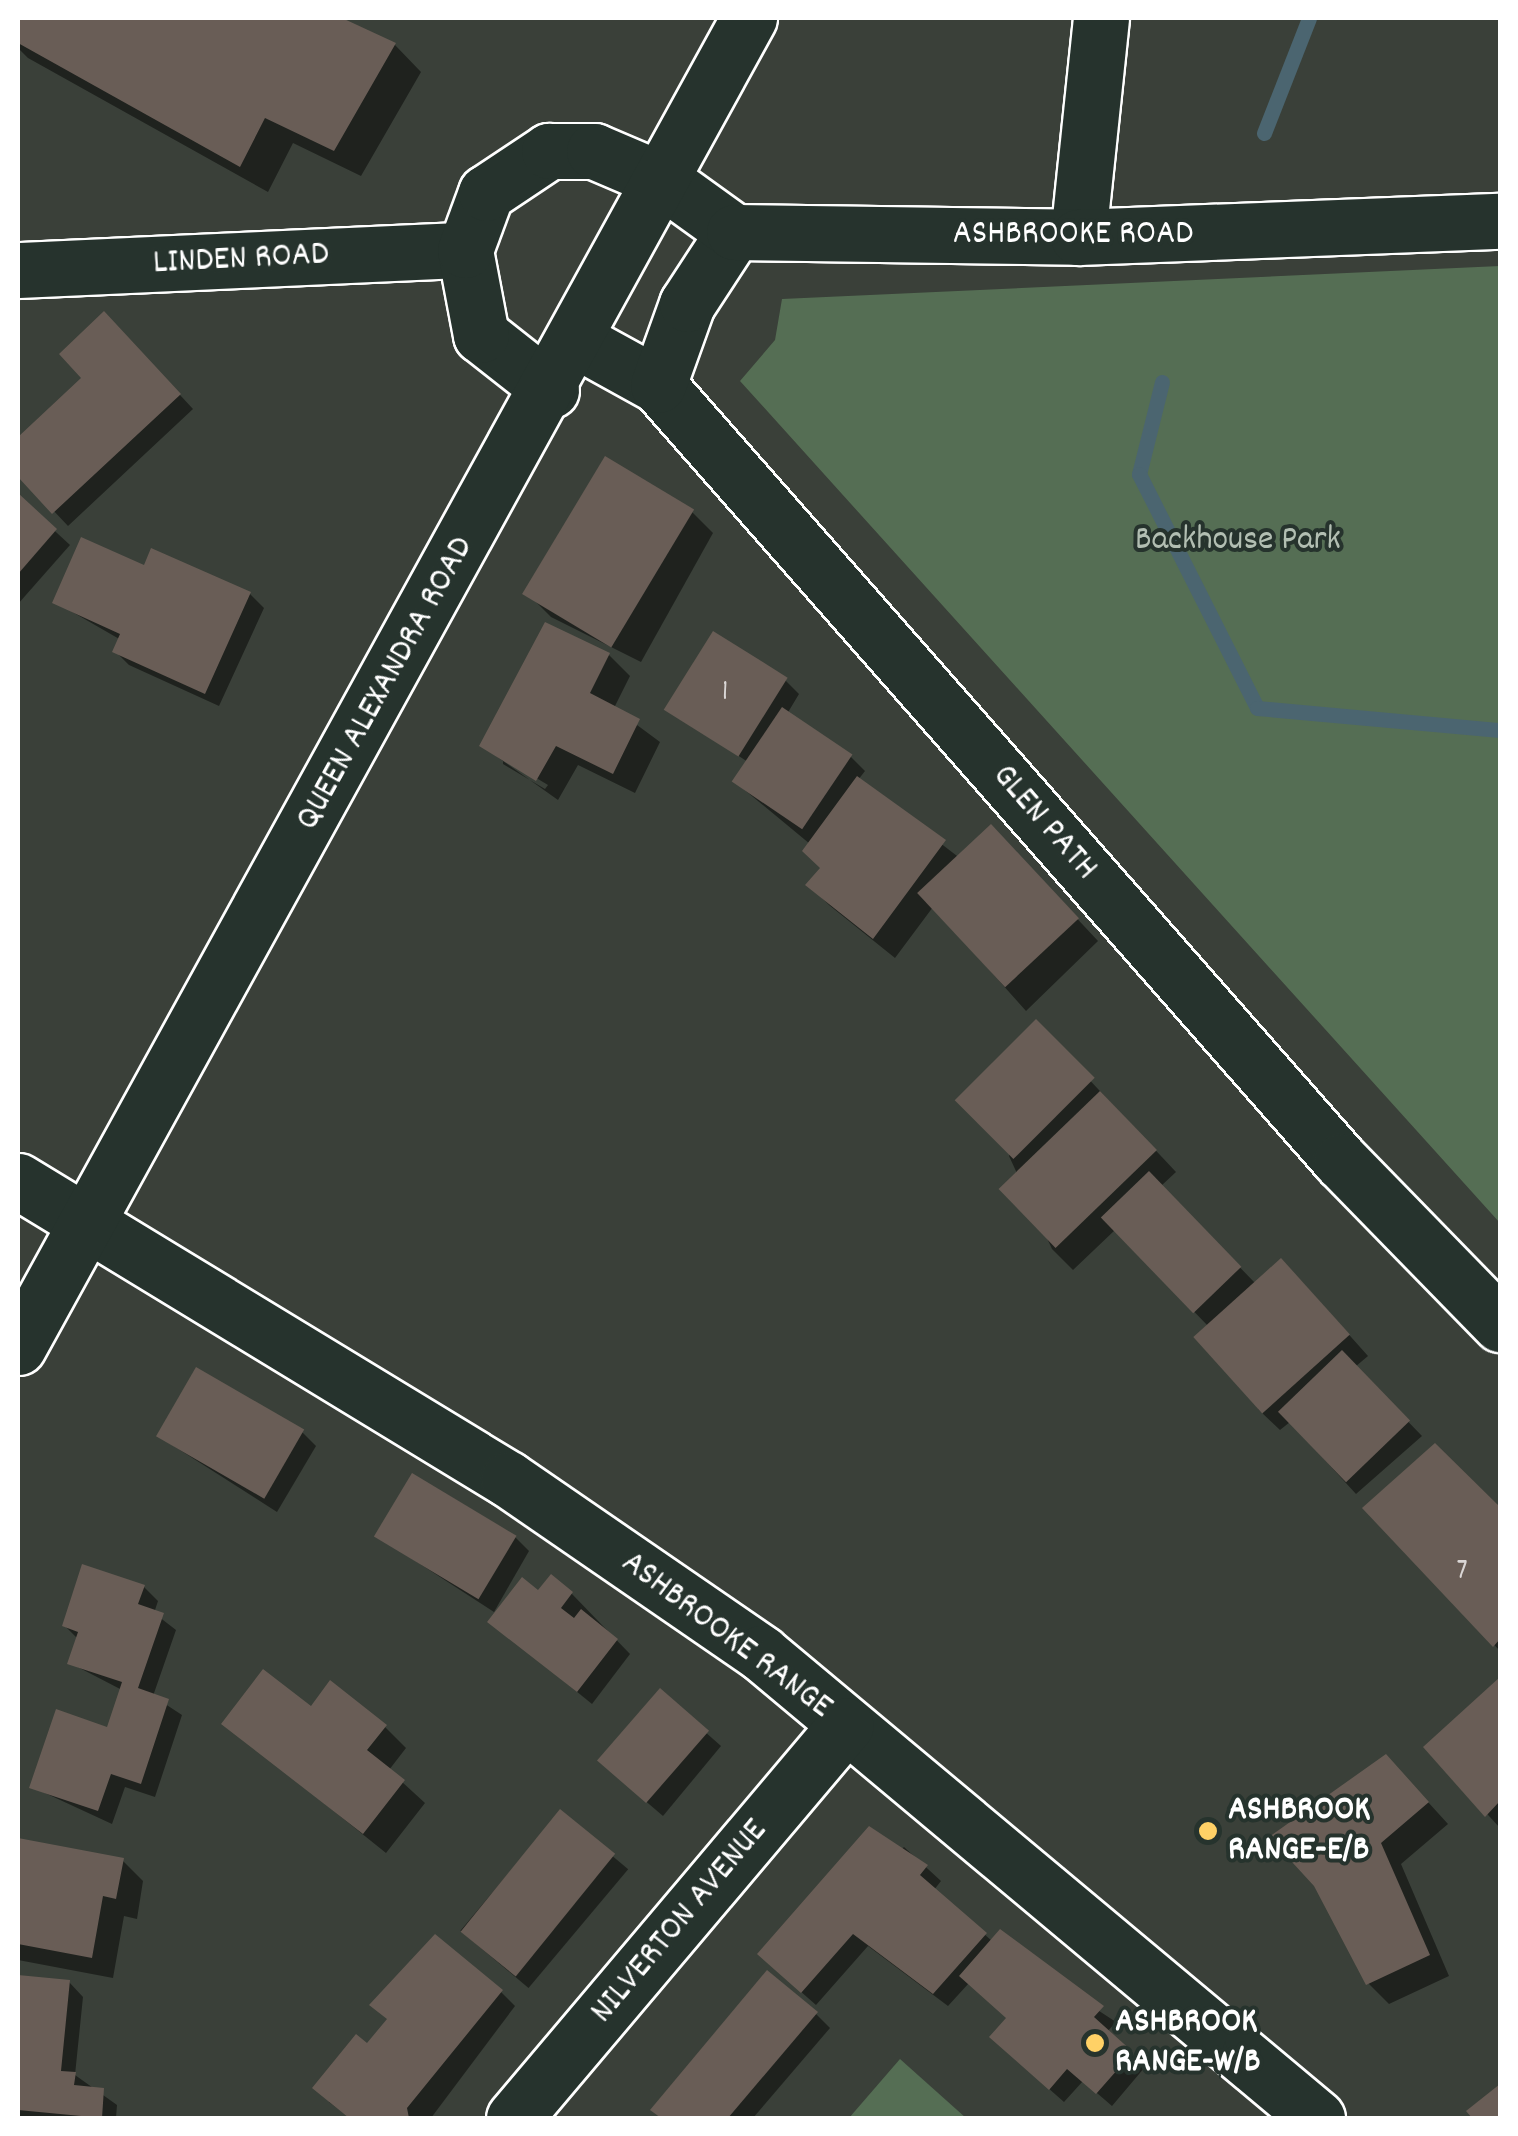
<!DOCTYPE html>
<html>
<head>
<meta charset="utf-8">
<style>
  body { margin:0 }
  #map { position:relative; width:1518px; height:2136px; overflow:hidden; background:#3a4039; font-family:Dekko,sans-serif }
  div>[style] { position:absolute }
  .green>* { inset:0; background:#556e54 }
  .shadow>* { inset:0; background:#0007; transform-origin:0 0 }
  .stream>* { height:15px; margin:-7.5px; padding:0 7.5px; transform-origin:7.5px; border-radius:7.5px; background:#4b6570 }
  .building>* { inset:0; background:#695d56; transform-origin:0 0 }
  .roads { filter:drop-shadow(2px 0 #fff) drop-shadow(-2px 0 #fff) drop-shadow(0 2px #fff) drop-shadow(0 -2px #fff) }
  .minor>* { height:55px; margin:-27.5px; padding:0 27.5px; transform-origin:27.5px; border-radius:27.5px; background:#26332d }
  .dots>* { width:28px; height:28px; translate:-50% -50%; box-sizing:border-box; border:5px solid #26332d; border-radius:50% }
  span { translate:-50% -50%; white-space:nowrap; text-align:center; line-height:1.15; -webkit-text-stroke:8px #26332d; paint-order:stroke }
  .number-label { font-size:30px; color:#dad6d5 }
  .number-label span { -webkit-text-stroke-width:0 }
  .street-label { font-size:35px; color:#fff }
  .park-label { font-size:35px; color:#b2beb2 }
  .poi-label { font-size:35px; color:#fff; font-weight:700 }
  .left { translate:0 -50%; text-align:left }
  .frame { position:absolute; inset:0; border:20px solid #fff; pointer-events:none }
</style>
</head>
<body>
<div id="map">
  <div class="green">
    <div style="clip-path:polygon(1500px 266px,1500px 1223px,740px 381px,775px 340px,782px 299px)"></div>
    <div style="clip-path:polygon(900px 2059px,966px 2118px,849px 2118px)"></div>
  </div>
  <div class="shadow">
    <div style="clip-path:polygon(18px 18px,336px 18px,395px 45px,421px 72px,361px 176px,293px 143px,268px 192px,28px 58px,18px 48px)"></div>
    <div style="clip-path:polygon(118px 328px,193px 409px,68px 526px,18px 473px,18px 441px,84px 378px)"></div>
    <div style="clip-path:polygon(18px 497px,70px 545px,18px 604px)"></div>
    <div style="clip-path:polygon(692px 512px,713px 533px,641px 662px,551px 617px,530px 596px)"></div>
    <div style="clip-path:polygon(145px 568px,250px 594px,264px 608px,219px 706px,129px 665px,115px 651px,121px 640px,55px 602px)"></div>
    <div style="clip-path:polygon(evenodd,609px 655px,630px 676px,614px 708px,660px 742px,635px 793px,578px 765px,558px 800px,482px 746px,609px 655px,503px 758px,548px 785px,545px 789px,503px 764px,503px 758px)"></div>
    <div style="clip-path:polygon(785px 680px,799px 694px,787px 714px,851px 757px,865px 771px,858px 780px,961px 859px,1012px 849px,1098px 941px,1026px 1011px,933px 907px,895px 958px,829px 905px,808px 884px,823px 869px,810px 844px,735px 782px,748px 762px,666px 709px)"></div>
    <div style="clip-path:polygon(1036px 1023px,1176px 1172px,1161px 1186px,1256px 1284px,1302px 1282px,1368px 1356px,1355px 1367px,1422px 1436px,1356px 1494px,1290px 1422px,1280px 1430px,1259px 1410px,1209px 1327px,1115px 1230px,1073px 1270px,1052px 1249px,1009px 1156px)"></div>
    <div style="clip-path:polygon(302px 1432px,316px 1446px,277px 1512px,158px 1436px)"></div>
    <div style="clip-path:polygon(1435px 1446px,1500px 1511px,1500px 1651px,1365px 1508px)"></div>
    <div style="clip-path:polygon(377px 1536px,515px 1537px,529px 1551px,494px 1612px)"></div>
    <div style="clip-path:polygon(144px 1587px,158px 1601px,154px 1613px,176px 1630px,153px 1696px,182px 1715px,155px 1797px,125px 1787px,112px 1824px,32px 1787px,108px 1730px,122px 1690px,70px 1663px,78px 1639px,64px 1625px)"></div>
    <div style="clip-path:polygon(539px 1594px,572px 1594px,630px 1654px,592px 1704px,491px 1622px)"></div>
    <div style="clip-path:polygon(1500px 1681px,1500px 1828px,1426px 1747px)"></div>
    <div style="clip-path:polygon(660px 1692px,721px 1746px,663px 1816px,615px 1775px)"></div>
    <div style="clip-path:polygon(311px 1709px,385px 1727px,406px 1748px,389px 1770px,425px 1803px,386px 1853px,224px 1723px)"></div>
    <div style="clip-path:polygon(1407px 1779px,1448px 1824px,1401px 1864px,1449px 1976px,1389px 2004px,1368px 1983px,1316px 1884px)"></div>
    <div style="left:560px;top:1812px;width:89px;height:155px;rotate:40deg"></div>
    <div style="clip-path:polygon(18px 1841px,122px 1860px,143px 1881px,137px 1919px,124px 1916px,113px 1978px,18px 1960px)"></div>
    <div style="clip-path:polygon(904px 1847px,941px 1881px,934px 1890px,992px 1941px,1116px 2022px,1107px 2032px,1145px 2067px,1112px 2106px,1083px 2081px,1064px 2102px,1006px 2051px,1009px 2018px,969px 1983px,948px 2006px,868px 1946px,816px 2005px,774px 1968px)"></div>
    <div style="clip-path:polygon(18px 1977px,69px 1982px,83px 1997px,75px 2075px,117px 2105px,116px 2118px,18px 2118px)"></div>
    <div style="clip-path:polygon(501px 1992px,515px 2006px,431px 2118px,350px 2118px,329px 2102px,367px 2046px)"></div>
    <div style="clip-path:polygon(816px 2014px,830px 2028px,753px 2118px,663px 2118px,653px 2109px)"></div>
  </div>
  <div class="stream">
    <div style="left:1264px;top:133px;width:123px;rotate:-68.6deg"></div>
    <div style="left:1162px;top:382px;width:95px;rotate:104deg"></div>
    <div style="left:1139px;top:474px;width:262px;rotate:63.2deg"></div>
    <div style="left:1257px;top:708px;width:244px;rotate:5.2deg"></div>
  </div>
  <div class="building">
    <div style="clip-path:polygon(18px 18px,342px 18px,396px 43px,334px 151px,265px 118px,240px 167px,18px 43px)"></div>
    <div style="clip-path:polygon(104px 311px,181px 394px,52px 514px,18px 477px,18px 437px,81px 378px,59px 354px)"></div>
    <div style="left:605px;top:456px;width:104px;height:161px;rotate:31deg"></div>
    <div style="clip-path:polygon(18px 493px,57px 529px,18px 574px)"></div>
    <div style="clip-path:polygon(81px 537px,144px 565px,151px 548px,251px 592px,205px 694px,112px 652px,120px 634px,52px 603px)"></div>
    <div style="clip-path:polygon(545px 622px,610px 653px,590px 693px,640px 719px,613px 774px,556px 746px,536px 781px,479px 746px)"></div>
    <div style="left:713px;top:631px;width:88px;height:93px;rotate:32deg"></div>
    <div style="left:782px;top:707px;width:85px;height:90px;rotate:34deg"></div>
    <div style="clip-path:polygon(857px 776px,946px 840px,873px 939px,805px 885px,820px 868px,802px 851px)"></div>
    <div style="left:991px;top:824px;width:129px;height:101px;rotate:47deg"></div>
    <div style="left:1036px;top:1019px;width:83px;height:115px;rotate:45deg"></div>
    <div style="left:1100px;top:1091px;width:82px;height:141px;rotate:46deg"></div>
    <div style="left:1149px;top:1171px;width:133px;height:67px;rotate:46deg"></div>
    <div style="left:1281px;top:1258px;width:103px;height:118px;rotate:48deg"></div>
    <div style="left:1342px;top:1350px;width:98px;height:89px;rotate:46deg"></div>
    <div style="left:196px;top:1367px;width:125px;height:80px;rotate:30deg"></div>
    <div style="clip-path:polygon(1435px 1443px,1500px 1507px,1500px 1639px,1493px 1647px,1362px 1508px)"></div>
    <div style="left:412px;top:1473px;width:122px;height:74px;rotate:31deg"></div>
    <div style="clip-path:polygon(82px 1564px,145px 1585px,138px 1604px,164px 1613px,138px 1688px,169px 1699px,141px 1784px,111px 1774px,98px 1811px,29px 1788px,56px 1709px,107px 1727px,122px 1682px,67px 1664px,78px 1632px,62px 1626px)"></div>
    <div style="clip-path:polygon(551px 1574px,573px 1592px,561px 1608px,574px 1618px,581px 1609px,618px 1639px,577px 1692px,487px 1622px,522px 1577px,538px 1590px)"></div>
    <div style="clip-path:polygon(263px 1669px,311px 1706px,330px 1680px,387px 1725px,367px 1750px,405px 1780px,363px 1834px,221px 1724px)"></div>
    <div style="clip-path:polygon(1500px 1677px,1500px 1801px,1485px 1817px,1423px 1747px)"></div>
    <div style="left:660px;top:1688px;width:65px;height:96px;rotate:41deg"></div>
    <div style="clip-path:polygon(1386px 1754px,1429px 1802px,1381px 1843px,1430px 1955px,1366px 1985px,1314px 1886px,1269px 1837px)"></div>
    <div style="left:560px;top:1809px;width:71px;height:158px;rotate:39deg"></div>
    <div style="clip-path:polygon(869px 1826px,928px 1865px,920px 1875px,987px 1933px,933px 1994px,853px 1934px,801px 1993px,757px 1954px)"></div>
    <div style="clip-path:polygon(18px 1838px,124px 1858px,116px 1899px,103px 1896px,92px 1958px,18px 1944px)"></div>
    <div style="clip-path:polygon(1000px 1929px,1104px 2006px,1094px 2017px,1133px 2052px,1096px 2094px,1067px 2069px,1049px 2090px,989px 2037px,1006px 2018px,959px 1976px)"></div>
    <div style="clip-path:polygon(435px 1934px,503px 1990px,407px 2108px,409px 2118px,349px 2118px,312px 2088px,356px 2034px,367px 2043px,387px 2019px,369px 2005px)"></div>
    <div style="clip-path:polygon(767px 1970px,818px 2012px,728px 2118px,661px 2118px,650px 2110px)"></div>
    <div style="clip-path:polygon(18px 1975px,70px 1980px,61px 2071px,76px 2072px,74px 2085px,104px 2088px,102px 2118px,18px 2110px)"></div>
    <div style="clip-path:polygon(1500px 2084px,1500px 2118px,1472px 2118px,1466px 2111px)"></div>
  </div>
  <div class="roads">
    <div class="minor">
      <div style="left:1078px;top:237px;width:220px;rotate:-84deg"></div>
      <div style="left:18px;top:270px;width:447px;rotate:-2.6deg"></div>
      <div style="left:576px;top:340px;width:94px;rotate:28.8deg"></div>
      <div style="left:658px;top:385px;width:1034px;rotate:48.65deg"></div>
      <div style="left:1341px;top:1161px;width:228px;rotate:45.7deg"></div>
      <div style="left:658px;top:385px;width:86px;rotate:-70.3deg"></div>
      <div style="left:687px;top:304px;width:86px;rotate:-56.9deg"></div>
      <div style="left:551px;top:390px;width:89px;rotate:-141.8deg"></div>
      <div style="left:481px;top:335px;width:86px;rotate:-100.7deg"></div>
      <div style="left:465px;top:250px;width:61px;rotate:-69.8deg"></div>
      <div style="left:486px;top:193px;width:76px;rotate:-33.7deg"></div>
      <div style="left:549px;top:151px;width:45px"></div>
      <div style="left:594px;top:151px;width:74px;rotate:23.1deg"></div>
      <div style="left:662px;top:180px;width:89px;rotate:35.8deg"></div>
      <div style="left:734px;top:232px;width:344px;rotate:0.8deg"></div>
      <div style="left:1078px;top:237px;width:422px;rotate:-2.2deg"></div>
      <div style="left:18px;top:1181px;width:574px;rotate:31.31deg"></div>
      <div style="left:508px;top:1479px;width:307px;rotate:34.5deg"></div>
      <div style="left:761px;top:1653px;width:725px;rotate:39.91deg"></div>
      <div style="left:18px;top:1347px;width:1517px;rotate:-61.19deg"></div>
      <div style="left:514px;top:2118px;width:514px;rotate:-49.81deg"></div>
    </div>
  </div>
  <div class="dots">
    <div style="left:1208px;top:1831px;background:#ffd166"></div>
    <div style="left:1095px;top:2043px;background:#ffd166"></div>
  </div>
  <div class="number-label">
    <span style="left:725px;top:694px">1</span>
    <span style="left:1462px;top:1573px">7</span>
  </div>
  <div class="street-label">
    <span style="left:1073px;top:235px">ASHBROOKE ROAD</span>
    <span style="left:241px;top:260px;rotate:-3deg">LINDEN ROAD</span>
    <span style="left:386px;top:684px;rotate:-61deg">QUEEN ALEXANDRA ROAD</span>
    <span style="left:1044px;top:823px;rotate:49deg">GLEN PATH</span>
    <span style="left:726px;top:1636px;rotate:37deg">ASHBROOKE RANGE</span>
    <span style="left:680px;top:1922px;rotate:-50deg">NILVERTON AVENUE</span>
  </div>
  <div class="park-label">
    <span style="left:1238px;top:541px">Backhouse Park</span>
  </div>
  <div class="poi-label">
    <span class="left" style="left:1228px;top:1831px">ASHBROOK<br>RANGE-E/B</span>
    <span class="left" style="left:1115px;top:2043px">ASHBROOK<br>RANGE-W/B</span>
  </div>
  <div class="frame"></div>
</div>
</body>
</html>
